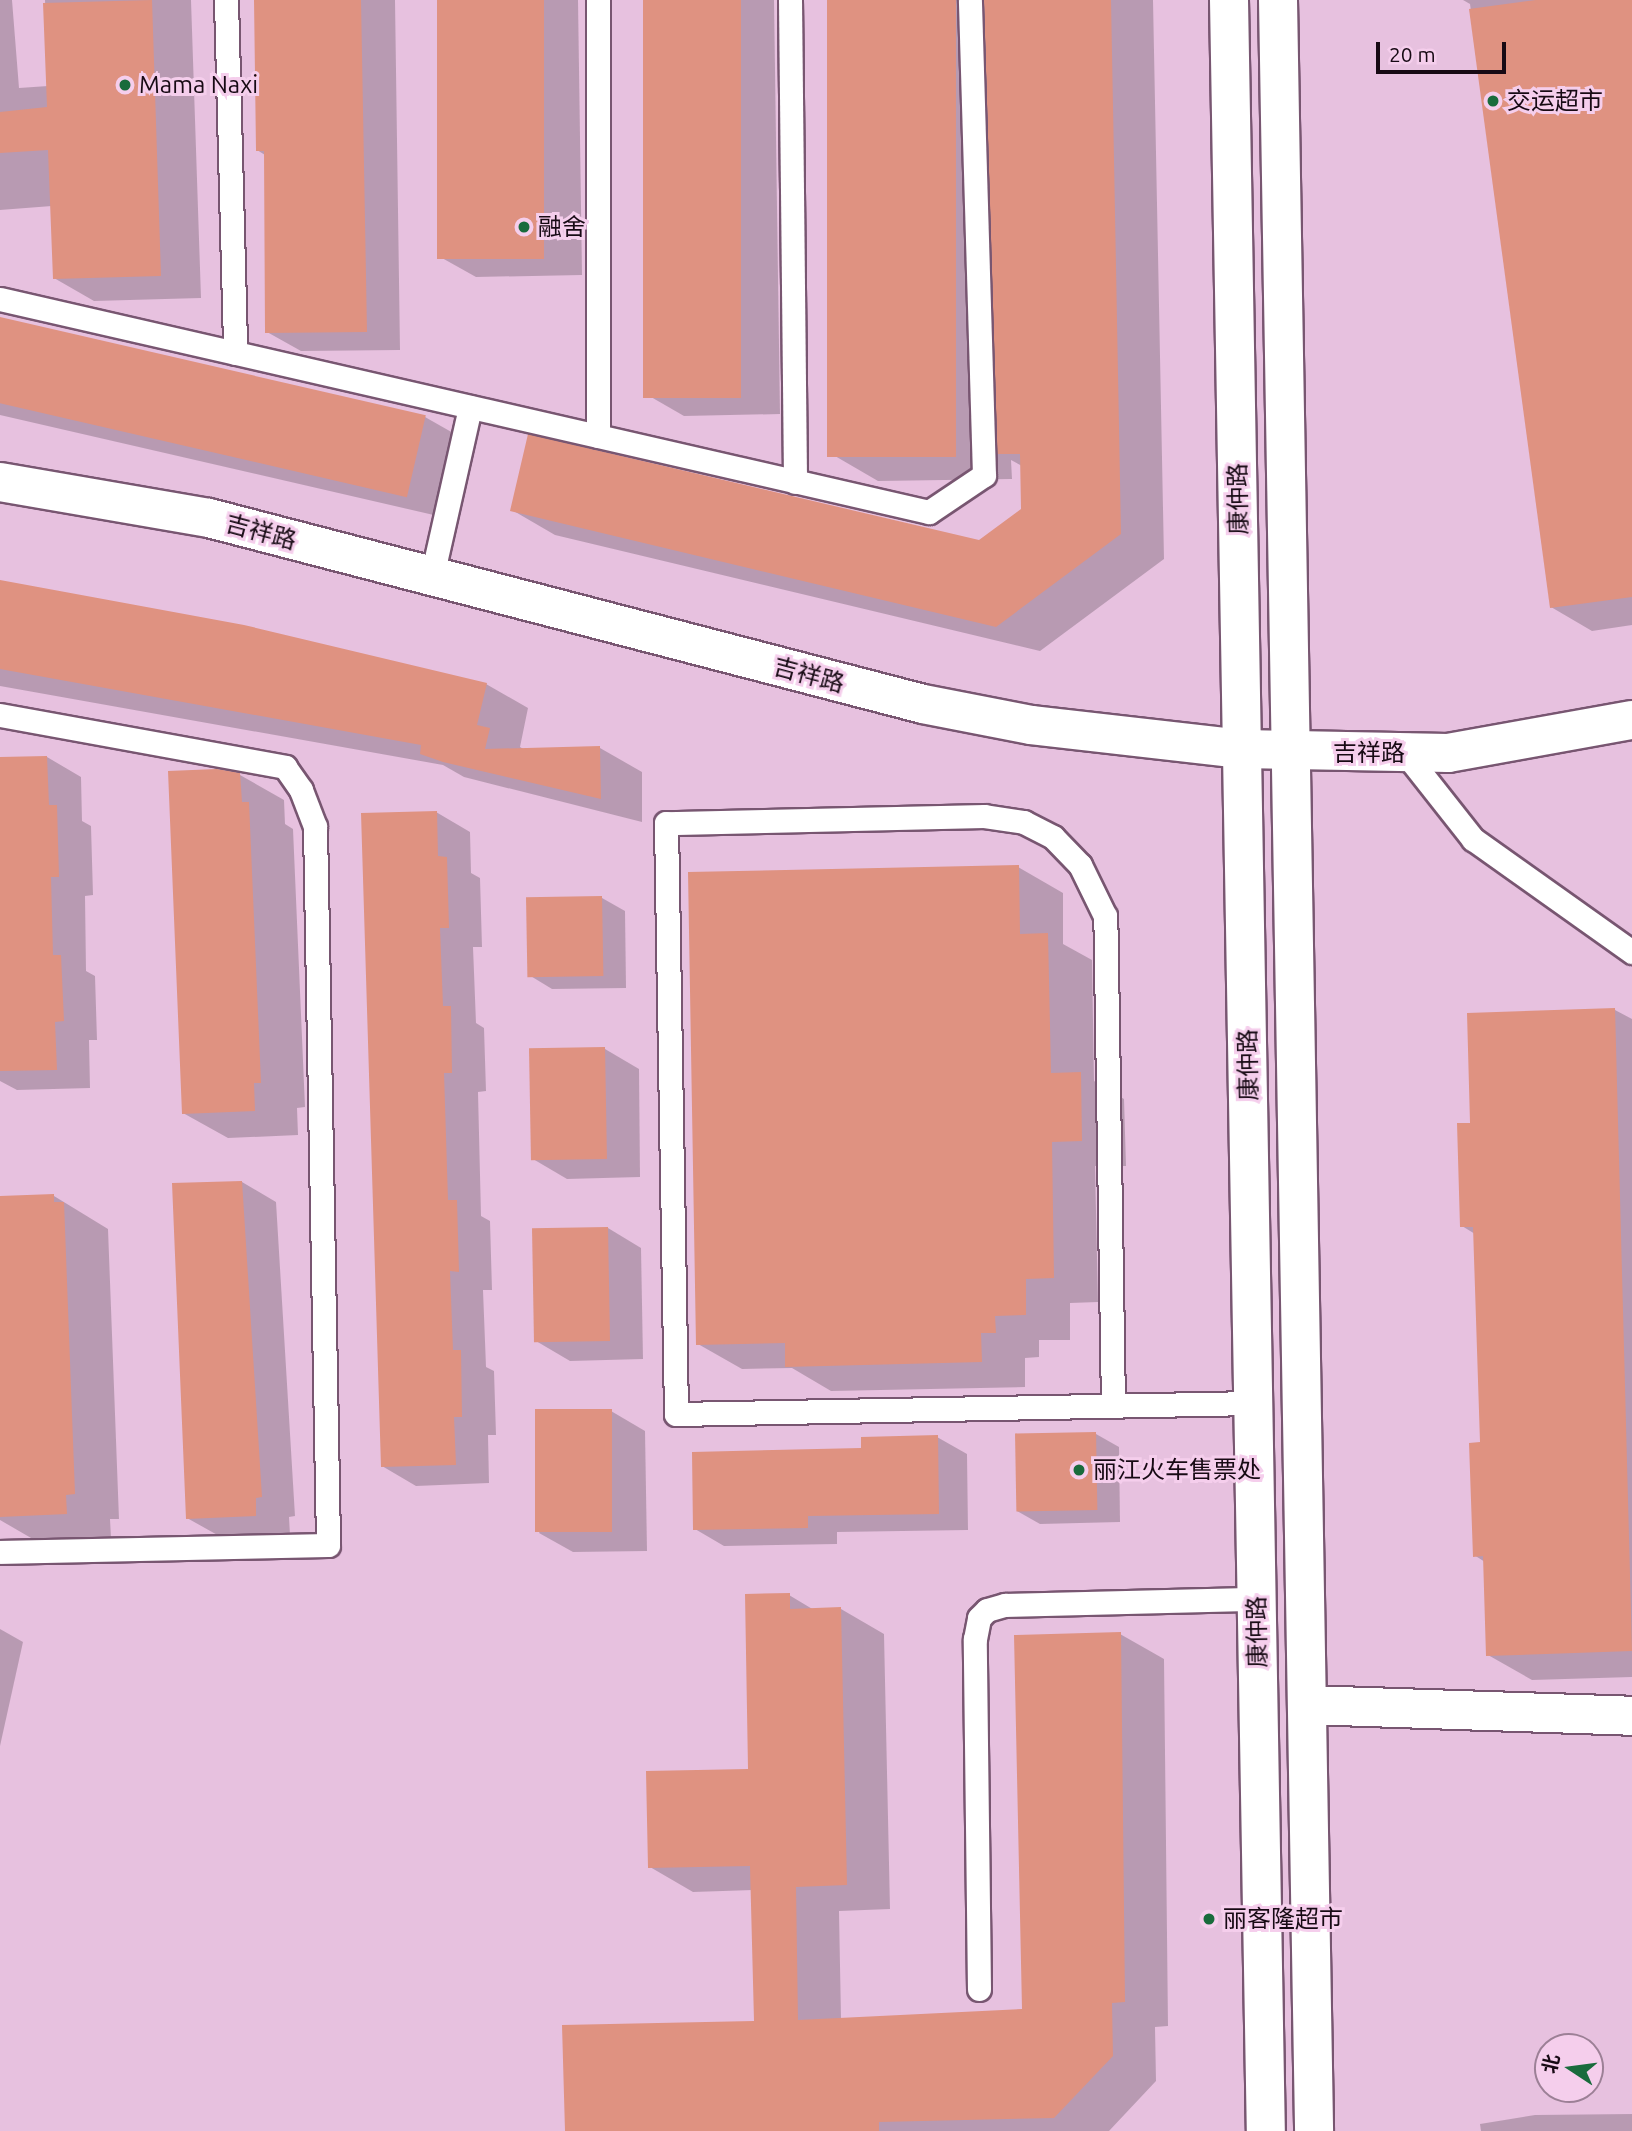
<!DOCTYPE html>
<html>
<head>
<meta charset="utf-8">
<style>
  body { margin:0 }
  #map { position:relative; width:1632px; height:2131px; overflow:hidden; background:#e7c1df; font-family:Ubuntu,"Noto Sans SC",sans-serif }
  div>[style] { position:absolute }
  .shadow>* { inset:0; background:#0003 }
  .building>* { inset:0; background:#df9281; transform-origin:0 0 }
  .roads { filter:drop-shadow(2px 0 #785671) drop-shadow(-2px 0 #785671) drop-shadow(0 2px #785671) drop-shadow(0 -2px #785671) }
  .lane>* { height:23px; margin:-11.5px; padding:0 11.5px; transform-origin:11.5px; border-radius:11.5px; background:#fff }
  .street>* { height:38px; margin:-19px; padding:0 19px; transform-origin:19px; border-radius:19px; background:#fff }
  .secondary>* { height:38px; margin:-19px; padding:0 19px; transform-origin:19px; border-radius:19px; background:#fff }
  .dots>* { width:19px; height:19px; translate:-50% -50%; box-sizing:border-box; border:4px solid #f5ceec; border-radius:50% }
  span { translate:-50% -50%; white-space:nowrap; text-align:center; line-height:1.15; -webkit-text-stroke:6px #f5ceec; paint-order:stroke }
  .poi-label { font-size:24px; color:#170a14 }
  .left { translate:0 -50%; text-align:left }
  .street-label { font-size:24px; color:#170a14 }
  .north { position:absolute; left:1534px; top:2033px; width:70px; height:70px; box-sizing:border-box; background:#f5ceec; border:2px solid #9c8096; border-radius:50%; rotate:283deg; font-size:19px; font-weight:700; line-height:28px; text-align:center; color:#170a14 }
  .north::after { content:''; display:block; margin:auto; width:24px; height:32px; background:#196b3c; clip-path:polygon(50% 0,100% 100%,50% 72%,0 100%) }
  .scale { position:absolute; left:1376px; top:42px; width:130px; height:32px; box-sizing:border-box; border:4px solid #170a14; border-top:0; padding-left:9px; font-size:21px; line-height:24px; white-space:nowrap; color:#170a14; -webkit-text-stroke:5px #f5ceec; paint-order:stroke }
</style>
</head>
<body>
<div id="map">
  <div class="shadow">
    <div style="clip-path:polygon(0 0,12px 0,19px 88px,48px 86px,45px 0,191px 0,201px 298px,94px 301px,54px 278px,52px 206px,0 210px)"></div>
    <div style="clip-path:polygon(256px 0,395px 0,400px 350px,301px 351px,267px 332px,265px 155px,257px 150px)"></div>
    <div style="clip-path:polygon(438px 0,578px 0,582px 275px,476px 277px,442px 258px)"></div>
    <div style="clip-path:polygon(644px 0,774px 0,780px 414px,684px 416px,651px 397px)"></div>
    <div style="clip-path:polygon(828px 0,1153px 0,1164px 559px,1040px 651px,555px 535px,512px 510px,979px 542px,1023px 509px,1022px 466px,1011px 460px,1012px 479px,878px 481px,835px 456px)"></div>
    <div style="clip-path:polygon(1463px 0,1632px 0,1632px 625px,1592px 631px,1551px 607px,1470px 4px)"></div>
    <div style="clip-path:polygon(0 318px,425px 417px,469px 442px,451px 519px,0 415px)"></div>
    <div style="clip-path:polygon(0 582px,486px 684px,528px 708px,520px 747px,525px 750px,600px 748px,642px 772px,642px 822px,464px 777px,443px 765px,0 686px)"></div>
    <div style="clip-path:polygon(47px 757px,81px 777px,82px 821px,91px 826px,93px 895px,85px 896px,86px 971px,95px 976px,97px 1040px,89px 1040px,90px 1088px,17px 1090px,0 1081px,0 759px)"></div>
    <div style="clip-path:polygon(240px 775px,284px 800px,285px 824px,293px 829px,305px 1107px,297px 1108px,298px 1135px,228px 1138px,183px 1113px)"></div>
    <div style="clip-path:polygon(436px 812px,470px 832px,471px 873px,480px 878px,482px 947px,473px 947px,476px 1023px,484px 1028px,486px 1091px,478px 1092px,481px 1216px,490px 1221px,492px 1290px,483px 1290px,486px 1367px,494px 1371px,496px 1435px,488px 1435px,489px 1483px,416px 1486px,382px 1466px)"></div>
    <div style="clip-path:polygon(1018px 867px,1063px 893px,1063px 944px,1092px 960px,1094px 1081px,1124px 1099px,1126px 1166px,1095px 1166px,1098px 1302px,1070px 1303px,1070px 1340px,1039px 1340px,1039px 1357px,1025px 1358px,1025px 1387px,831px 1391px,792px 1368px,742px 1369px,698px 1344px)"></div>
    <div style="clip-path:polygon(602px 898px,625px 911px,626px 988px,552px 989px,529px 975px)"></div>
    <div style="clip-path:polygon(1615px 1010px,1632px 1019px,1632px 1677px,1532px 1680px,1488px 1655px,1485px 1562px,1474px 1555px,1481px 1444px,1475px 1234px,1462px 1226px)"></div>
    <div style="clip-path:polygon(605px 1049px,639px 1069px,640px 1177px,567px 1179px,533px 1159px)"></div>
    <div style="clip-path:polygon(242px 1182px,276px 1202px,295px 1516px,289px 1517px,290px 1535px,221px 1537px,187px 1518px)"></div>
    <div style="clip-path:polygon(54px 1196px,108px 1229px,119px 1519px,110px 1519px,111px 1538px,38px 1542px,0 1520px,0 1198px)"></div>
    <div style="clip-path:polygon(608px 1228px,641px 1248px,643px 1359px,570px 1361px,536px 1341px)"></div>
    <div style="clip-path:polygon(611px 1411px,645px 1431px,647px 1551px,573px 1552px,539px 1533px)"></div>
    <div style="clip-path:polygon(1096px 1434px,1119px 1447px,1120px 1522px,1040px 1524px,1017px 1511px)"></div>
    <div style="clip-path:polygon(937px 1437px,967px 1454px,968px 1530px,837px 1532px,837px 1544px,724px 1546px,695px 1529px,863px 1450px)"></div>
    <div style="clip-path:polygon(789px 1595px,814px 1610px,841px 1609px,884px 1634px,890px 1909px,839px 1911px,841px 2019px,1024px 2011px,1120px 1634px,1164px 1659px,1168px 2026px,1155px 2027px,1156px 2081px,1109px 2131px,566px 2131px,756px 2022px,753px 1890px,693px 1892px,650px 1867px,750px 1770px)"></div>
    <div style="clip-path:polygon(0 1629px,23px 1642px,0 1746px)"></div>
    <div style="clip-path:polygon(1632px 2114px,1632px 2131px,1481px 2131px,1480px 2124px,1535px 2115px)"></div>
  </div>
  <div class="building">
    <div style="clip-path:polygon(152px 0,161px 276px,53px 279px,48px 150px,0 153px,0 112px,47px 107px,43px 3px)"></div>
    <div style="clip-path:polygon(254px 0,361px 0,367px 332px,265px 333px,264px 151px,256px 151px)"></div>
    <div style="left:437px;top:0;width:107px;height:259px"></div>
    <div style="left:643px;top:0;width:98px;height:398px"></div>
    <div style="left:827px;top:0;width:129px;height:457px"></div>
    <div style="clip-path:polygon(984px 0,1111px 0,1121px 534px,996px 627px,510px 511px,528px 434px,979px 540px,1021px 509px,1020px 454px,997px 454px)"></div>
    <div style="clip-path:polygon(1536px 0,1632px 0,1632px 597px,1550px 608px,1469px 9px)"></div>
    <div style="left:0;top:317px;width:437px;height:84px;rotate:13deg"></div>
    <div style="clip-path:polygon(0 580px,244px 625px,487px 683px,477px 725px,490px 728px,485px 749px,600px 746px,601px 799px,443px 762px,420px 754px,421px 745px,0 669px)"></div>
    <div style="clip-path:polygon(47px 756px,49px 805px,57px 805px,59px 877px,51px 877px,53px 955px,61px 955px,64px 1021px,55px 1022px,57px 1070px,0 1071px,0 757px)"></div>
    <div style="clip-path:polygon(217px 769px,240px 773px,242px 802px,249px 802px,261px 1083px,254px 1083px,255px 1111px,182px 1114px,168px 771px)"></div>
    <div style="clip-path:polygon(437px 811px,438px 856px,447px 857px,449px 928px,440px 928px,443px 1006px,451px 1006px,452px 1073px,444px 1073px,448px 1200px,457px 1200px,459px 1272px,450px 1271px,453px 1350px,461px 1350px,462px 1417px,454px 1417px,456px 1465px,381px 1467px,361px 813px)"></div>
    <div style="clip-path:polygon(1019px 865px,1020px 934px,1048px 933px,1051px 1073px,1081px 1072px,1082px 1141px,1052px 1142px,1054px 1278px,1026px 1279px,1026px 1315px,995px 1316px,996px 1333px,981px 1333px,982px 1362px,785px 1367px,785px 1343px,696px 1345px,688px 872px)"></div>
    <div style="left:602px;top:896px;width:80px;height:76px;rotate:89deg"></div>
    <div style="clip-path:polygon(1615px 1008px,1632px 1651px,1486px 1656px,1483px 1556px,1473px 1557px,1469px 1443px,1480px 1442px,1473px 1227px,1460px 1227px,1457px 1123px,1470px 1123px,1467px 1013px)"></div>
    <div style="left:605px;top:1047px;width:112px;height:76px;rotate:89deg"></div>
    <div style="clip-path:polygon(242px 1181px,262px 1497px,256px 1498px,256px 1516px,186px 1519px,172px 1183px)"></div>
    <div style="clip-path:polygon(54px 1194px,54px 1202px,64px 1202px,75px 1494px,66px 1495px,67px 1514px,0 1517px,0 1196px)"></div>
    <div style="left:608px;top:1227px;width:114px;height:76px;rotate:89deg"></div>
    <div style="left:612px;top:1409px;width:123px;height:77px;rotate:90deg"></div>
    <div style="left:1096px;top:1432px;width:78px;height:81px;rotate:89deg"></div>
    <div style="clip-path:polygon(938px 1435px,939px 1514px,808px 1516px,808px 1528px,693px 1530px,692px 1452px,861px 1448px,861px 1437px)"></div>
    <div style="clip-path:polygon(790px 1593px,790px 1609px,841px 1607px,847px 1885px,796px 1887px,798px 2020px,1022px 2009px,1014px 1635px,1121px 1632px,1125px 2002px,1112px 2003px,1113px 2056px,1054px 2118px,879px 2122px,879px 2131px,565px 2131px,562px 2025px,754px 2021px,750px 1866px,648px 1868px,646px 1771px,748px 1769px,745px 1594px)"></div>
  </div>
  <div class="roads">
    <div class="lane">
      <div style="left:226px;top:0;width:353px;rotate:88.5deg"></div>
      <div style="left:598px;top:0;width:436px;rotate:90deg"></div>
      <div style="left:790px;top:0;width:482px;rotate:89.4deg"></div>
      <div style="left:0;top:299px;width:953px;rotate:12.91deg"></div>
      <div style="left:929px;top:512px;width:66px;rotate:-33.9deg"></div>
      <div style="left:984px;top:475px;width:475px;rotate:-91.7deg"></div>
      <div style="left:432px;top:576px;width:173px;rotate:-77.3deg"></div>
      <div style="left:0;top:715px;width:290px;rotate:10.3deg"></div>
      <div style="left:285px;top:767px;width:28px;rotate:55deg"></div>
      <div style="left:301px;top:790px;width:39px;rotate:69deg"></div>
      <div style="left:315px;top:826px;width:719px;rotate:88.96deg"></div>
      <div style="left:328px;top:1545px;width:328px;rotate:178.8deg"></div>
      <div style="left:1405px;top:753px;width:110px;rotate:51.7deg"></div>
      <div style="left:1473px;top:839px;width:195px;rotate:35.4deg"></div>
      <div style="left:1113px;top:1406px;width:490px;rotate:-90.9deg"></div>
      <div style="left:1105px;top:916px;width:57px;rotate:-116.1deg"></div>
      <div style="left:1080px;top:865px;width:39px;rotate:-134deg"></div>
      <div style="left:1053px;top:837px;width:33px;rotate:-153deg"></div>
      <div style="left:1024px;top:822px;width:40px;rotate:-171.5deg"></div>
      <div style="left:984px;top:816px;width:318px;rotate:178.7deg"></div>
      <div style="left:666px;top:823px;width:591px;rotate:89.03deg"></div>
      <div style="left:676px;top:1414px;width:577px;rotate:-1.09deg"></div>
      <div style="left:979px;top:1989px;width:350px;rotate:-90.7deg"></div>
      <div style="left:975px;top:1639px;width:21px;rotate:-79deg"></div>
      <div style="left:979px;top:1618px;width:11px;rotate:-45deg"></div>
      <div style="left:987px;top:1610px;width:19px;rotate:-16deg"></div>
      <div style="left:1005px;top:1605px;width:252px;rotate:-1.4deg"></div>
    </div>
    <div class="street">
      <div style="left:1307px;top:1705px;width:325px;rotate:1.9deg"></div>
    </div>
    <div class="secondary">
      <div style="left:1229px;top:0;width:2131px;rotate:89.01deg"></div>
      <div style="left:1278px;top:0;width:2131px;rotate:89.03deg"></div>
      <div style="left:0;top:482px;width:212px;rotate:9.8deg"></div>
      <div style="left:209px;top:518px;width:738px;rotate:14.6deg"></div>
      <div style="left:923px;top:704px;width:110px;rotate:11deg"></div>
      <div style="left:1031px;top:725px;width:212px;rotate:6.5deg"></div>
      <div style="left:1242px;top:749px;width:206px;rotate:1.1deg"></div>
      <div style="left:1448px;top:753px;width:187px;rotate:-10.2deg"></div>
    </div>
  </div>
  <div class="dots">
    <div style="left:125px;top:85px;background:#196b3c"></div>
    <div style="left:1493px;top:101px;background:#196b3c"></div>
    <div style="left:524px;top:227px;background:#196b3c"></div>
    <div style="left:1079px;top:1470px;background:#196b3c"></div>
    <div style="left:1209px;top:1919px;background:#196b3c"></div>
  </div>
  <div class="poi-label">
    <span class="left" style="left:139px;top:85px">Mama Naxi</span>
    <span class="left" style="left:1507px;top:101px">交运超市</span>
    <span class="left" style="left:538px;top:227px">融舍</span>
    <span class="left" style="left:1093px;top:1470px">丽江火车售票处</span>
    <span class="left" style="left:1223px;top:1919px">丽客隆超市</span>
  </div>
  <div class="street-label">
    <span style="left:1238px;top:499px;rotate:-91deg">康仲路</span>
    <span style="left:261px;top:532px;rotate:15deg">吉祥路</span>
    <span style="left:809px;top:675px;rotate:15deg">吉祥路</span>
    <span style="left:1369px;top:753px">吉祥路</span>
    <span style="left:1248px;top:1065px;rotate:-91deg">康仲路</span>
    <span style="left:1257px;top:1632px;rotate:-91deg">康仲路</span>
  </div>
  <div class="north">北</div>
  <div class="scale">20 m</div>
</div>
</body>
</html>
